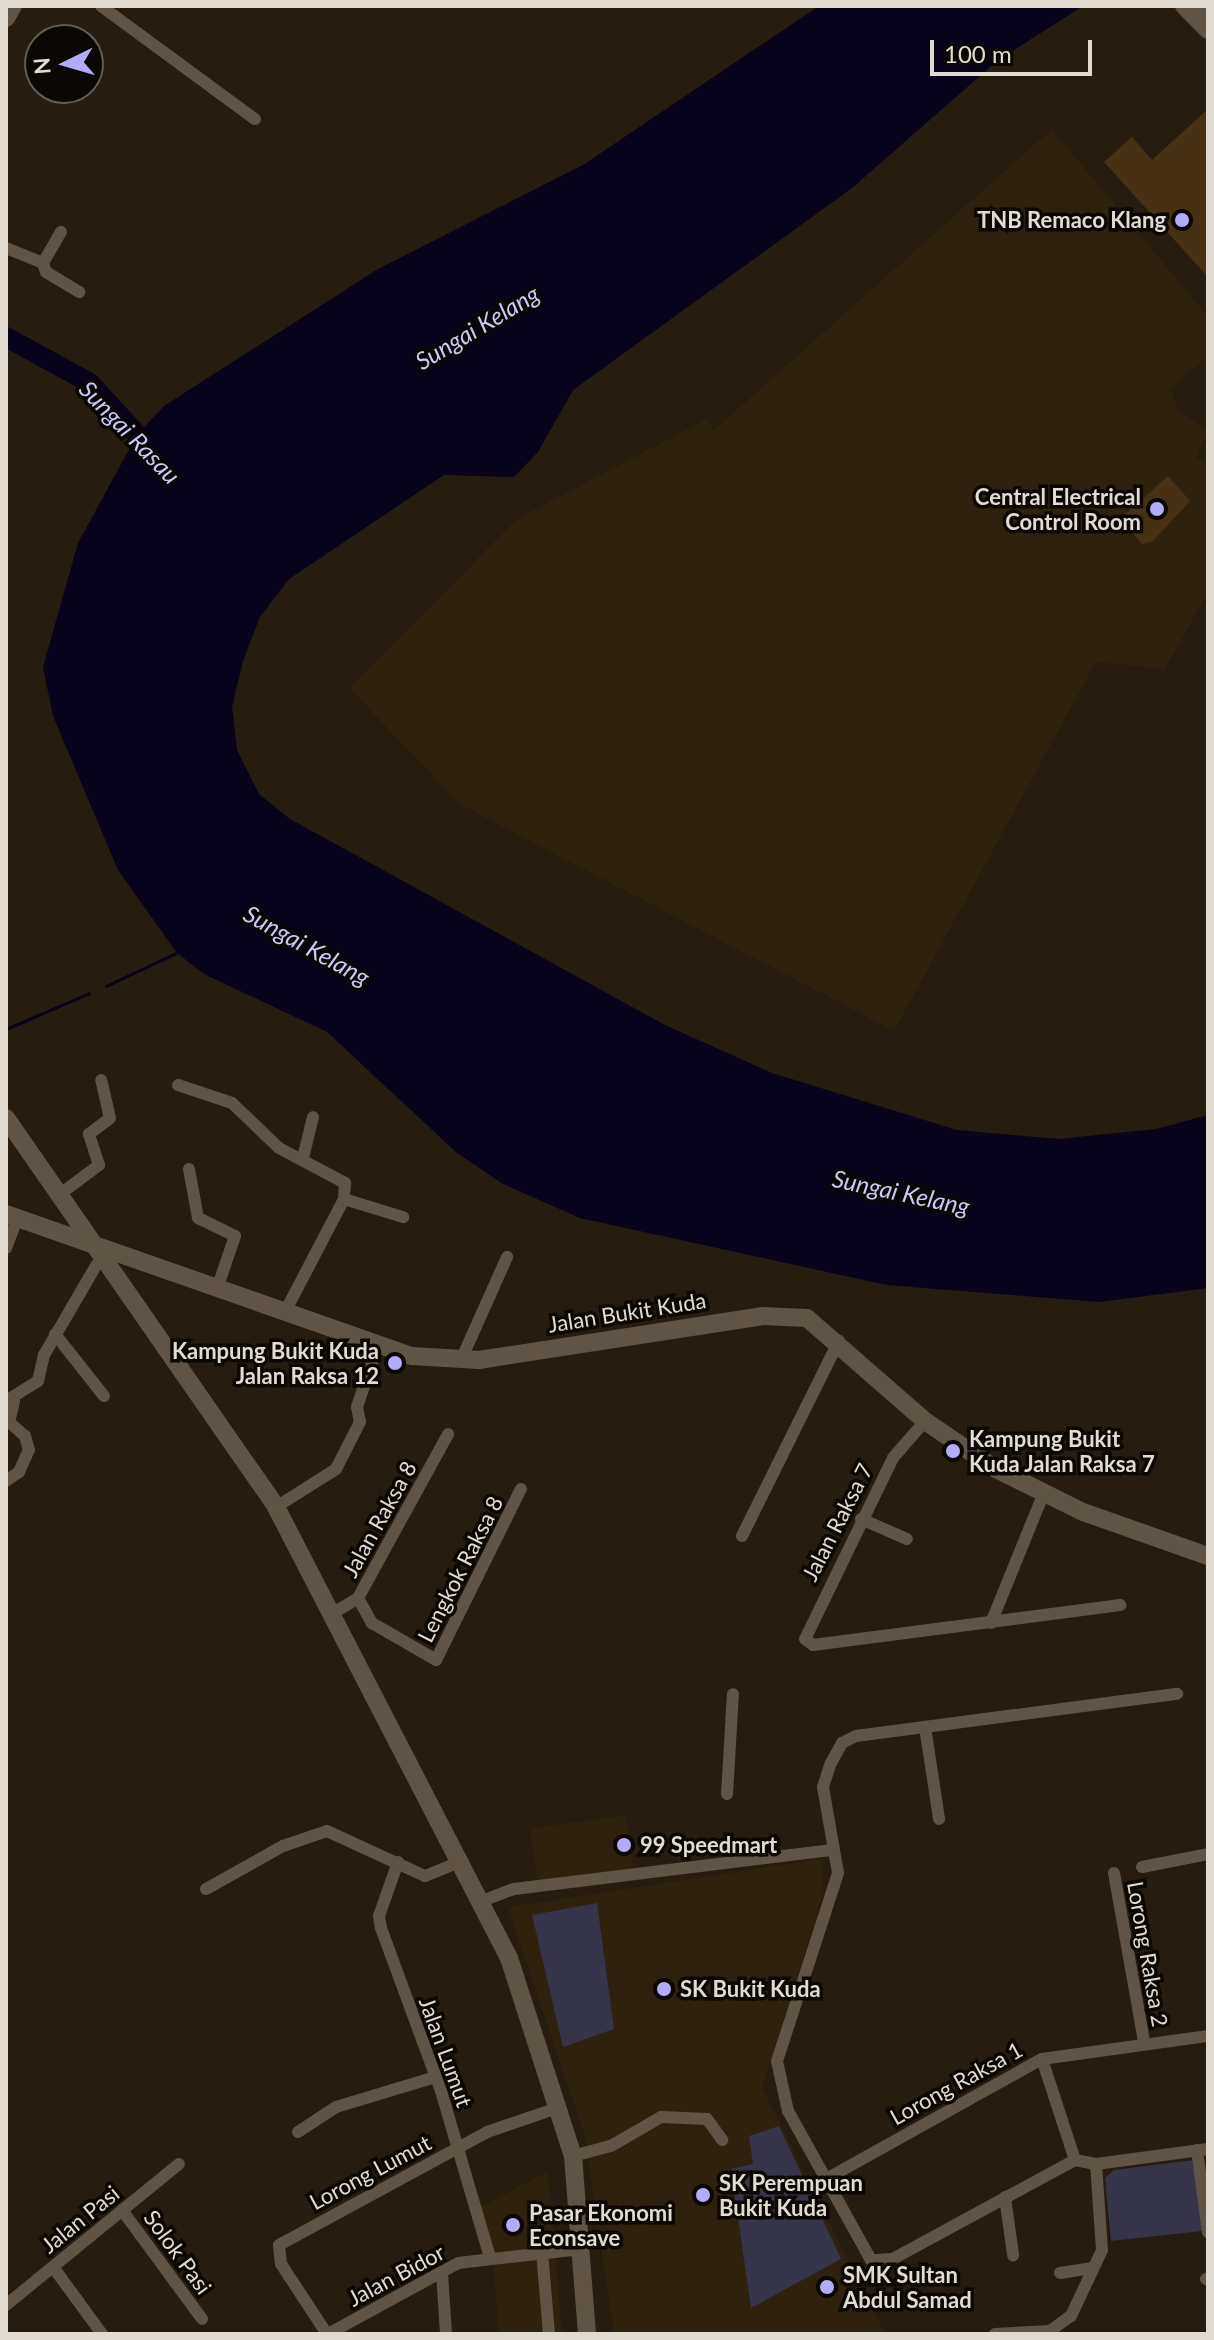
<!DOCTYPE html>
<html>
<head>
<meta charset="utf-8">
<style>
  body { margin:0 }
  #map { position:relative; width:1214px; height:2340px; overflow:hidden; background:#261c0f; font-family:Lato,sans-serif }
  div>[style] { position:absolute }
  .built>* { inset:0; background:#2e210e; transform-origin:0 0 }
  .green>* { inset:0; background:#353449 }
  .water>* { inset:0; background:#07031a }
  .stream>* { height:3px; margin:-1.5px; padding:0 1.5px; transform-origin:1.5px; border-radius:1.5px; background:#07031a }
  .river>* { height:20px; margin:-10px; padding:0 10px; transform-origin:10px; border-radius:10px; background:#07031a }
  .building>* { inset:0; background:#463213 }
  .street>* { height:12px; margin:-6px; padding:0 6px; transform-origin:6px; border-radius:6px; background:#5f5445 }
  .secondary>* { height:18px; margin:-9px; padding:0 9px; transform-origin:9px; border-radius:9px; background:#5f5445 }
  .dots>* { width:22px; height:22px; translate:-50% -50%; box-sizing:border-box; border:4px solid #0b0704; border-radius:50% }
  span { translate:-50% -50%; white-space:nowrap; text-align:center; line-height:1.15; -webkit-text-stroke:7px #0b0704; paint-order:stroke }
  .poi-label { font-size:22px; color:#e1dbd2; font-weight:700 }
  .right { translate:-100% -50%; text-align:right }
  .left { translate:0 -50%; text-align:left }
  .street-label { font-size:22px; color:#e1dbd2 }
  .water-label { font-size:24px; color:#ccc9fa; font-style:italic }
  .frame { position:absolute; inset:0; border:8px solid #e1dbd2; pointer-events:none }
  .north { position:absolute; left:24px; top:24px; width:80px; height:80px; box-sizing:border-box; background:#0b0704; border:2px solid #615c56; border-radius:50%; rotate:265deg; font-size:22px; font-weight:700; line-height:32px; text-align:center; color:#e1dbd2 }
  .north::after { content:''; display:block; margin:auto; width:28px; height:36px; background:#b3adf9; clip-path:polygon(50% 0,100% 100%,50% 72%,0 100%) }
  .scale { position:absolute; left:930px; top:40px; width:162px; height:36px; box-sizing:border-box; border:4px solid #e1dbd2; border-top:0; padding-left:10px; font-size:24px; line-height:28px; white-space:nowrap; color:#e1dbd2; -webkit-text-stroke:6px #0b0704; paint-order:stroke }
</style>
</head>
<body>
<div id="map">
  <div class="built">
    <div style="clip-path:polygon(1052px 129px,1208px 317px,1208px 355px,1171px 389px,1179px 412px,1208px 430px,1196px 457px,1208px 464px,1208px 592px,1165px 669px,1096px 662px,894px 1031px,461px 805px,349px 688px,517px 519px,707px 419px,714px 430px)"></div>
    <div style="left:626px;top:1815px;width:55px;height:97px;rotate:82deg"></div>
    <div style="clip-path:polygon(821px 1859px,824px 1891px,762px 2087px,885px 2334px,614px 2334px,584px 2134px,508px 1907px)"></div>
    <div style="clip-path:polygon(548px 2171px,562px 2334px,499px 2334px,492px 2248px,479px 2208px)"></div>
  </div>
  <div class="green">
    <div style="clip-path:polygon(597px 1903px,614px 2029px,563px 2047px,532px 1915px)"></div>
    <div style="clip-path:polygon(779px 2126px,841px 2259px,751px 2308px,731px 2169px,753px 2164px,749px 2136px)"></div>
    <div style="clip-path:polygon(1194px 2160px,1202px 2231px,1111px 2241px,1105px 2178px,1114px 2170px)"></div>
  </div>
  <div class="water">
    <div style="clip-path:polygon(819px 6px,1083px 6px,997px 61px,852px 188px,573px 390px,538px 452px,514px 477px,444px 475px,289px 579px,260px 617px,243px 661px,232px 706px,237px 750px,259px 794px,290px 819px,665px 1025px,772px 1073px,957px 1130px,1059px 1139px,1156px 1129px,1208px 1115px,1208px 1288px,1099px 1302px,887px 1285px,580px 1218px,503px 1184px,457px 1153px,327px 1032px,204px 974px,177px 953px,118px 870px,53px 716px,43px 667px,78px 543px,137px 435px,164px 406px,378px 269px,583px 165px)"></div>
  </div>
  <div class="stream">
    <div style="left:106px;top:986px;width:80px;rotate:-25.3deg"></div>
    <div style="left:6px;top:1029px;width:90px;rotate:-23.4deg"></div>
  </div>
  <div class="river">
    <div style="left:6px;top:337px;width:96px;rotate:28.7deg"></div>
    <div style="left:90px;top:383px;width:96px;rotate:47.5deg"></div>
  </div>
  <div class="building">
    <div style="clip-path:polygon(1208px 109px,1208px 277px,1104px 162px,1132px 137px,1152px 160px)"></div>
    <div style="clip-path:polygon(1168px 476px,1190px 501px,1153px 541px,1142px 544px,1120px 519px)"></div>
  </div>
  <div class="street">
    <div style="left:101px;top:6px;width:191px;rotate:36.3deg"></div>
    <div style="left:6px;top:248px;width:40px;rotate:22deg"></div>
    <div style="left:43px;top:263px;width:36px;rotate:-60deg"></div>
    <div style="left:43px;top:263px;width:9px;rotate:72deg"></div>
    <div style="left:46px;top:272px;width:39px;rotate:31deg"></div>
    <div style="left:178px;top:1085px;width:57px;rotate:18.4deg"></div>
    <div style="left:232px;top:1103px;width:65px;rotate:43.8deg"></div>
    <div style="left:279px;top:1148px;width:75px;rotate:27.9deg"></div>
    <div style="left:345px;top:1183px;width:16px;rotate:94deg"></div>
    <div style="left:344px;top:1199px;width:130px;rotate:117.6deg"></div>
    <div style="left:303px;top:1158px;width:42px;rotate:-76.3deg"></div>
    <div style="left:189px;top:1169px;width:50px;rotate:79.6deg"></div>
    <div style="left:198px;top:1218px;width:41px;rotate:25.9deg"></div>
    <div style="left:235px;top:1236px;width:56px;rotate:108.8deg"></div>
    <div style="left:59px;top:1195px;width:50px;rotate:-36.9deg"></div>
    <div style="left:99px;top:1165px;width:33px;rotate:-108deg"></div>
    <div style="left:89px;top:1134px;width:26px;rotate:-37deg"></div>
    <div style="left:110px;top:1118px;width:39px;rotate:-103deg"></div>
    <div style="left:344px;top:1199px;width:62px;rotate:17deg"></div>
    <div style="left:6px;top:1248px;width:33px;rotate:-69deg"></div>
    <div style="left:55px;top:1334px;width:79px;rotate:51.7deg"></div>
    <div style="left:461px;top:1360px;width:113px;rotate:-65.9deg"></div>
    <div style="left:6px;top:1401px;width:38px;rotate:-32deg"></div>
    <div style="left:38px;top:1381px;width:27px;rotate:-77deg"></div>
    <div style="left:44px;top:1355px;width:105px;rotate:-59.8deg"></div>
    <div style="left:925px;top:1421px;width:49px;rotate:130.9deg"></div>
    <div style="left:893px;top:1458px;width:201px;rotate:115.9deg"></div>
    <div style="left:805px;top:1639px;width:10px;rotate:37deg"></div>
    <div style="left:813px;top:1645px;width:310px;rotate:-7.4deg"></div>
    <div style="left:6px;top:1481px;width:16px;rotate:-35deg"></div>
    <div style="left:19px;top:1472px;width:24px;rotate:-66deg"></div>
    <div style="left:29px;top:1450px;width:15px;rotate:-106deg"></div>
    <div style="left:25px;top:1436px;width:21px;rotate:-139deg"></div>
    <div style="left:9px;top:1422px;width:21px;rotate:-76deg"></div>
    <div style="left:276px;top:1507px;width:71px;rotate:-32.3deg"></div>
    <div style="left:336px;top:1469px;width:53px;rotate:-62.9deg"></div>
    <div style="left:360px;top:1422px;width:15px;rotate:-101deg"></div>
    <div style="left:357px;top:1407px;width:63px;rotate:-71.6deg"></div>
    <div style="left:861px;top:1519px;width:50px;rotate:23.5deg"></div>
    <div style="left:742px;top:1536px;width:218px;rotate:-63.6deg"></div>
    <div style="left:358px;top:1598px;width:29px;rotate:61deg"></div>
    <div style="left:372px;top:1623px;width:74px;rotate:30deg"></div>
    <div style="left:436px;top:1660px;width:191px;rotate:-63.6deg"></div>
    <div style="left:335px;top:1612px;width:27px;rotate:-31deg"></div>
    <div style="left:358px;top:1598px;width:187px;rotate:-61.2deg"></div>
    <div style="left:991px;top:1623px;width:138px;rotate:-67.9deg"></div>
    <div style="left:925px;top:1727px;width:93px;rotate:81.3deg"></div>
    <div style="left:727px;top:1794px;width:100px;rotate:-86.6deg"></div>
    <div style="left:398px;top:1862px;width:57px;rotate:109.4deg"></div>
    <div style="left:379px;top:1916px;width:12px;rotate:81deg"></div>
    <div style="left:381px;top:1928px;width:174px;rotate:69.8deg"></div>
    <div style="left:441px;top:2091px;width:173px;rotate:73.6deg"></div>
    <div style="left:1142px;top:1867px;width:67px;rotate:-11.1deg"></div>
    <div style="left:1114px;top:1873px;width:172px;rotate:79.9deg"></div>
    <div style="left:206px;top:1889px;width:88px;rotate:-29.2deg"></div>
    <div style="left:283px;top:1846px;width:46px;rotate:-18.8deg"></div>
    <div style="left:327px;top:1831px;width:108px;rotate:24.7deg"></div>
    <div style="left:425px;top:1876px;width:38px;rotate:-22deg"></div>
    <div style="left:482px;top:1901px;width:34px;rotate:-21deg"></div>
    <div style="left:514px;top:1889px;width:321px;rotate:-7deg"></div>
    <div style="left:1042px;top:2059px;width:106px;rotate:71.9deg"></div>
    <div style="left:1075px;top:2160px;width:207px;rotate:151.5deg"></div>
    <div style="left:893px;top:2259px;width:22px;rotate:177deg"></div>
    <div style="left:871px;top:2260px;width:171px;rotate:-119.1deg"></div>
    <div style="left:788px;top:2111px;width:51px;rotate:-102.4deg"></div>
    <div style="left:777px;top:2061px;width:198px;rotate:-72deg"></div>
    <div style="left:838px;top:1873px;width:87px;rotate:-99.9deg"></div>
    <div style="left:823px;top:1787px;width:25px;rotate:-72deg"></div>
    <div style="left:831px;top:1763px;width:23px;rotate:-61deg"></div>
    <div style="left:842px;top:1743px;width:16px;rotate:-27deg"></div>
    <div style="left:856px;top:1736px;width:324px;rotate:-7.5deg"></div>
    <div style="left:298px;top:2132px;width:45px;rotate:-33.3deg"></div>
    <div style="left:336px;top:2107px;width:104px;rotate:-16.7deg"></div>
    <div style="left:1197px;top:2150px;width:83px;rotate:82.4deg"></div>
    <div style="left:573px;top:2156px;width:39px;rotate:-15deg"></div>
    <div style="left:611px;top:2146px;width:58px;rotate:-30.1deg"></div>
    <div style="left:661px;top:2117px;width:46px;rotate:2.5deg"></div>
    <div style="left:707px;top:2119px;width:26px;rotate:54deg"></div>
    <div style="left:1075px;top:2160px;width:21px;rotate:11deg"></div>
    <div style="left:1096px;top:2164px;width:113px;rotate:-7.6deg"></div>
    <div style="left:828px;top:2178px;width:245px;rotate:-29.1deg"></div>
    <div style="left:1042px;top:2059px;width:168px;rotate:-7.9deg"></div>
    <div style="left:1005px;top:2197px;width:59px;rotate:82.1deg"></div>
    <div style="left:122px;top:2210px;width:135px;rotate:53.7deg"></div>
    <div style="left:542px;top:2252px;width:82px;rotate:85.1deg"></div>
    <div style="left:53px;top:2267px;width:83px;rotate:53.8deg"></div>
    <div style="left:442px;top:2273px;width:61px;rotate:86.2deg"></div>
    <div style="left:1060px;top:2273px;width:30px;rotate:-9deg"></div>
    <div style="left:1206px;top:2279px;width:2px;rotate:-27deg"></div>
    <div style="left:6px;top:2305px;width:223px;rotate:-39.2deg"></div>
    <div style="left:327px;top:2334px;width:84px;rotate:-123.3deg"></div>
    <div style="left:281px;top:2264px;width:19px;rotate:-96deg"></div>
    <div style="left:279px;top:2245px;width:237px;rotate:-28.5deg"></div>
    <div style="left:487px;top:2132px;width:77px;rotate:-18.9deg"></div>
    <div style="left:328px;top:2334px;width:148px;rotate:-28.6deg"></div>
    <div style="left:458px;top:2263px;width:124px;rotate:-6.5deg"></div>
    <div style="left:995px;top:2334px;width:55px;rotate:-3.1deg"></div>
    <div style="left:1050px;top:2331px;width:26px;rotate:-36deg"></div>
    <div style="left:1071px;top:2316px;width:73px;rotate:-64.8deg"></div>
    <div style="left:1102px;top:2250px;width:86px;rotate:-94deg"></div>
  </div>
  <div class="secondary">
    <div style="left:1184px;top:6px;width:34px;rotate:45deg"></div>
    <div style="left:1204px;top:6px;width:5px;rotate:37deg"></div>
    <div style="left:6px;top:18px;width:14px;rotate:-60deg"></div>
    <div style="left:6px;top:1118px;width:474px;rotate:55.2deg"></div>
    <div style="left:276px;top:1507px;width:508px;rotate:62.68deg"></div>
    <div style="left:509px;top:1958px;width:208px;rotate:72.1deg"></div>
    <div style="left:573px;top:2156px;width:179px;rotate:85.5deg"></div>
    <div style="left:6px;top:1214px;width:430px;rotate:19.3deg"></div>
    <div style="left:412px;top:1356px;width:67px;rotate:3.4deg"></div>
    <div style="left:479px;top:1360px;width:286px;rotate:-8.8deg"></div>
    <div style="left:762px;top:1316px;width:45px;rotate:2.5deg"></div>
    <div style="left:807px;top:1318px;width:157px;rotate:41.1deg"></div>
    <div style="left:925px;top:1421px;width:86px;rotate:34.1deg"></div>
    <div style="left:996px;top:1469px;width:97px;rotate:26.3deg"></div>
    <div style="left:1083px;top:1512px;width:133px;rotate:19.4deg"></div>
  </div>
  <div class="dots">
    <div style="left:1182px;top:220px;background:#b3adf9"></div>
    <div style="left:1157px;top:509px;background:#b3adf9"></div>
    <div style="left:395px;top:1363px;background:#b3adf9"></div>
    <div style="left:953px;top:1451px;background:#b3adf9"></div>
    <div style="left:624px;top:1845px;background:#b3adf9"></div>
    <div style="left:664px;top:1989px;background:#b3adf9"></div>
    <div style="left:703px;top:2195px;background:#b3adf9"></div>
    <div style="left:513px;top:2225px;background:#b3adf9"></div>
    <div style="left:827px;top:2287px;background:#b3adf9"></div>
  </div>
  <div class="poi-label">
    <span class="right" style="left:1166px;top:220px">TNB Remaco Klang</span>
    <span class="right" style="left:1141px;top:509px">Central Electrical<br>Control Room</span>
    <span class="right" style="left:379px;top:1363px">Kampung Bukit Kuda<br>Jalan Raksa 12</span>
    <span class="left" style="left:969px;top:1451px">Kampung Bukit<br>Kuda Jalan Raksa 7</span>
    <span class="left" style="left:640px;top:1845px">99 Speedmart</span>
    <span class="left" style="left:680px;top:1989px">SK Bukit Kuda</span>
    <span class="left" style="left:719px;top:2195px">SK Perempuan<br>Bukit Kuda</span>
    <span class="left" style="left:529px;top:2225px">Pasar Ekonomi<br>Econsave</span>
    <span class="left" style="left:843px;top:2287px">SMK Sultan<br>Abdul Samad</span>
  </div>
  <div class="street-label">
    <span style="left:627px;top:1312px;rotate:-9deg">Jalan Bukit Kuda</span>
    <span style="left:379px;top:1519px;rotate:-61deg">Jalan Raksa 8</span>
    <span style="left:837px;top:1522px;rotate:-63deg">Jalan Raksa 7</span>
    <span style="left:460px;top:1569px;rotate:-63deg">Lengkok Raksa 8</span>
    <span style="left:1148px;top:1954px;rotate:80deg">Lorong Raksa 2</span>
    <span style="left:446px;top:2052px;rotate:70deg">Jalan Lumut</span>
    <span style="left:956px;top:2083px;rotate:-29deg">Lorong Raksa 1</span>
    <span style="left:370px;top:2172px;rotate:-28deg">Lorong Lumut</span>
    <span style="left:80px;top:2219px;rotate:-39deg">Jalan Pasi</span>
    <span style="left:178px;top:2252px;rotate:54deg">Solok Pasi</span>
    <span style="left:396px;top:2275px;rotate:-28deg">Jalan Bidor</span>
  </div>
  <div class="water-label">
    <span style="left:477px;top:327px;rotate:-31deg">Sungai Kelang</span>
    <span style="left:130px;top:432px;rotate:46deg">Sungai Rasau</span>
    <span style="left:307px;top:945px;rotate:29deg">Sungai Kelang</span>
    <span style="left:901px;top:1192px;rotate:12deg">Sungai Kelang</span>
  </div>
  <div class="frame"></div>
  <div class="north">N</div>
  <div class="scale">100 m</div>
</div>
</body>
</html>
